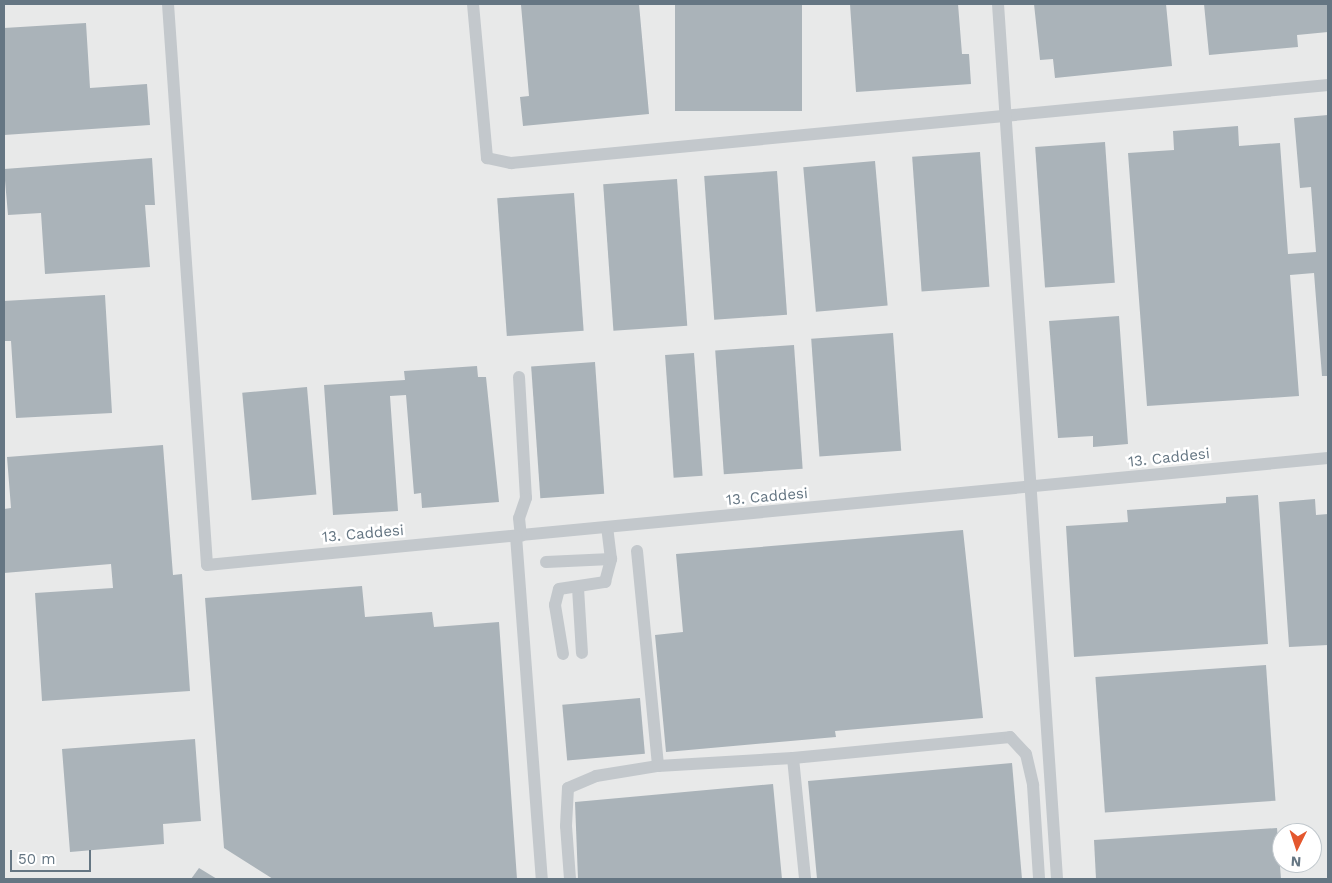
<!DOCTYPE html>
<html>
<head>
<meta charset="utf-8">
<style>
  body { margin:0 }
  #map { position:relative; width:1332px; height:883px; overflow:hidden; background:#fafaf8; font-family:"Work Sans",sans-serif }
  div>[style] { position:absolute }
  .built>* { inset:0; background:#e8e9e9 }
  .building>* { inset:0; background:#aab3b9; transform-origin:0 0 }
  .minor>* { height:12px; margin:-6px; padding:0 6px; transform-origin:6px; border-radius:6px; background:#c3c8cc }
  span { translate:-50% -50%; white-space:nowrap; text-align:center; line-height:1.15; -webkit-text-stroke:5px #fff; paint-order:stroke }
  .street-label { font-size:15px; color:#657683 }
  .frame { position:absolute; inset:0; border:5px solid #657683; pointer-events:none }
  .north { position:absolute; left:1272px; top:823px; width:50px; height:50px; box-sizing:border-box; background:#fff; border:1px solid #c1c8cd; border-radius:50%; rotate:184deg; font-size:14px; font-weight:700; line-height:20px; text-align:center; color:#657683 }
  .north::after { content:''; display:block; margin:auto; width:18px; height:22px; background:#e4572e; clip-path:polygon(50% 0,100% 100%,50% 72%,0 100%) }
  .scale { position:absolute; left:10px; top:850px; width:81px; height:22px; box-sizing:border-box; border:2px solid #657683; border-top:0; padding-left:6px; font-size:15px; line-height:18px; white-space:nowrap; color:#657683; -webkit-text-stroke:4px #fff; paint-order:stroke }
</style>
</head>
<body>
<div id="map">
  <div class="built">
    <div style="clip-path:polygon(evenodd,4px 4px,1328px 4px,1328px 879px,4px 879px,4px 4px,1282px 833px,1312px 833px,1312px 863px,1282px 863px,1282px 833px)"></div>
  </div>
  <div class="building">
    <div style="clip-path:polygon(639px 4px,649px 114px,523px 126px,520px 97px,529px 96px,521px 5px)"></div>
    <div style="left:675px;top:4px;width:127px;height:107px"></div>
    <div style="clip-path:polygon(850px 4px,958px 4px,962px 54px,969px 54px,971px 84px,856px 92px)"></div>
    <div style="clip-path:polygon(1034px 4px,1166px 4px,1172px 66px,1055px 78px,1053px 59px,1040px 60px)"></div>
    <div style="clip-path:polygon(1204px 4px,1328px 4px,1328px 32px,1297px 35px,1298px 47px,1209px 55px)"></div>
    <div style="clip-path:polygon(86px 23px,90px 88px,147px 84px,150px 125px,4px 135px,4px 28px)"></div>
    <div style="clip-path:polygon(1328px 115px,1328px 376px,1322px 376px,1314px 273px,1290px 275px,1299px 396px,1147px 406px,1128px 153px,1174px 150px,1173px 131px,1238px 126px,1239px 146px,1280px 143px,1288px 254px,1316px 252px,1311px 187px,1300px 188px,1294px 118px)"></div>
    <div style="left:1105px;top:142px;width:141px;height:70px;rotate:86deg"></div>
    <div style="left:980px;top:152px;width:135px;height:68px;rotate:86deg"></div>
    <div style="clip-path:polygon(152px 158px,155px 205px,145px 205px,150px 267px,45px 274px,41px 213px,8px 215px,4px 169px)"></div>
    <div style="left:875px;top:161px;width:145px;height:72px;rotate:85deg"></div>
    <div style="left:777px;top:171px;width:144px;height:73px;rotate:86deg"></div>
    <div style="left:677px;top:179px;width:147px;height:74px;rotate:86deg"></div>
    <div style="left:574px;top:193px;width:138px;height:77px;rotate:86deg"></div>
    <div style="clip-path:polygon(105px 295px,112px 413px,16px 418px,11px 341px,4px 341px,4px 301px)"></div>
    <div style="clip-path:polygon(1119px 316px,1128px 444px,1093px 447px,1093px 436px,1058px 438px,1049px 321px)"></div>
    <div style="left:893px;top:333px;width:118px;height:82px;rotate:86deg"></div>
    <div style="left:794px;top:345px;width:124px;height:79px;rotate:86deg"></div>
    <div style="left:694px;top:353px;width:123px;height:29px;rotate:86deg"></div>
    <div style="left:595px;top:362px;width:132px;height:64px;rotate:86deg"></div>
    <div style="clip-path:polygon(477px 366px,478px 377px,486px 377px,499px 502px,422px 508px,421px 493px,414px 494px,406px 395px,390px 396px,398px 511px,333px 515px,324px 385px,405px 380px,404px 371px)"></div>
    <div style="left:307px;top:387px;width:108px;height:65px;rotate:85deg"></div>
    <div style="clip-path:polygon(163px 445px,173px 575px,182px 574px,190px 691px,42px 701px,35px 593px,113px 588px,111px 564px,4px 573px,4px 509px,11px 508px,7px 457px)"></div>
    <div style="clip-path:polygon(1258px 495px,1268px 644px,1074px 657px,1066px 526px,1128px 522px,1127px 510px,1226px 503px,1226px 497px)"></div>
    <div style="clip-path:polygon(1315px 499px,1316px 515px,1328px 514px,1328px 645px,1289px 647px,1279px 502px)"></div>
    <div style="clip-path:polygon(963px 530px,983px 718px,835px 731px,836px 737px,666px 752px,655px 635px,683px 632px,676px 554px)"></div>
    <div style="clip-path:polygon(362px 586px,365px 617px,432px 612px,434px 627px,499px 622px,517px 879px,273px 879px,224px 848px,205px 598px)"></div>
    <div style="left:1266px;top:665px;width:136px;height:171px;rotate:86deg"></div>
    <div style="left:640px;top:698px;width:56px;height:78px;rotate:85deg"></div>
    <div style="clip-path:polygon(195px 739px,201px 821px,163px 824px,164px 844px,70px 852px,62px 749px)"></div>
    <div style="clip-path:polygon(1012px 763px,1022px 879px,817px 879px,808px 781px)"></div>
    <div style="clip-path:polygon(773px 784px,782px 879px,578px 879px,575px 802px)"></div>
    <div style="clip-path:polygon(1277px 828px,1281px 879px,1096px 879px,1094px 840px)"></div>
    <div style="clip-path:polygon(199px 868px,217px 879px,191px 879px)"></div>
  </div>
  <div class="minor">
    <div style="left:168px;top:4px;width:562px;rotate:86.02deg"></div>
    <div style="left:207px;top:565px;width:1126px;rotate:-5.45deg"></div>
    <div style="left:473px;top:4px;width:155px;rotate:84.8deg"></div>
    <div style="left:487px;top:158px;width:25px;rotate:12deg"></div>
    <div style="left:511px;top:163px;width:821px;rotate:-5.45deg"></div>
    <div style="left:998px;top:4px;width:877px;rotate:86.14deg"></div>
    <div style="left:519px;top:377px;width:121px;rotate:86.7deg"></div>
    <div style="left:526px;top:498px;width:21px;rotate:109deg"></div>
    <div style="left:519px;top:518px;width:18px;rotate:84deg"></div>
    <div style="left:516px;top:536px;width:344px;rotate:85.7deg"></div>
    <div style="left:637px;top:551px;width:216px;rotate:84.4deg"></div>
    <div style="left:546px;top:562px;width:65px;rotate:-2.6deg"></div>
    <div style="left:578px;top:588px;width:65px;rotate:86.5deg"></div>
    <div style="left:563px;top:654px;width:50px;rotate:-99.3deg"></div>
    <div style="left:555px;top:605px;width:16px;rotate:-76deg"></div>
    <div style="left:559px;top:589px;width:47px;rotate:-8.7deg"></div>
    <div style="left:605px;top:582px;width:24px;rotate:-75deg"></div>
    <div style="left:611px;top:559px;width:31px;rotate:-97deg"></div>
    <div style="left:793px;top:758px;width:122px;rotate:84.3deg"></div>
    <div style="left:570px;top:879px;width:53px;rotate:-94.3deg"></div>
    <div style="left:566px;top:826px;width:38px;rotate:-87deg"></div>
    <div style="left:568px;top:788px;width:30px;rotate:-23deg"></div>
    <div style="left:596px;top:776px;width:63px;rotate:-9.2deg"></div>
    <div style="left:658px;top:766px;width:135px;rotate:-3.4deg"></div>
    <div style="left:793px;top:758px;width:218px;rotate:-5.5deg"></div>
    <div style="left:1010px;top:737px;width:23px;rotate:47deg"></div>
    <div style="left:1026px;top:754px;width:32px;rotate:77deg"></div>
    <div style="left:1033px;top:785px;width:94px;rotate:86.3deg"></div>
  </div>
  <div class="street-label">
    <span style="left:1169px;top:458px;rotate:-6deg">13. Caddesi</span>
    <span style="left:767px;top:497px;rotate:-5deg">13. Caddesi</span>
    <span style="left:363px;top:534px;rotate:-5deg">13. Caddesi</span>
  </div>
  <div class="frame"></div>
  <div class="north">N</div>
  <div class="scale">50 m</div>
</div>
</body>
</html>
